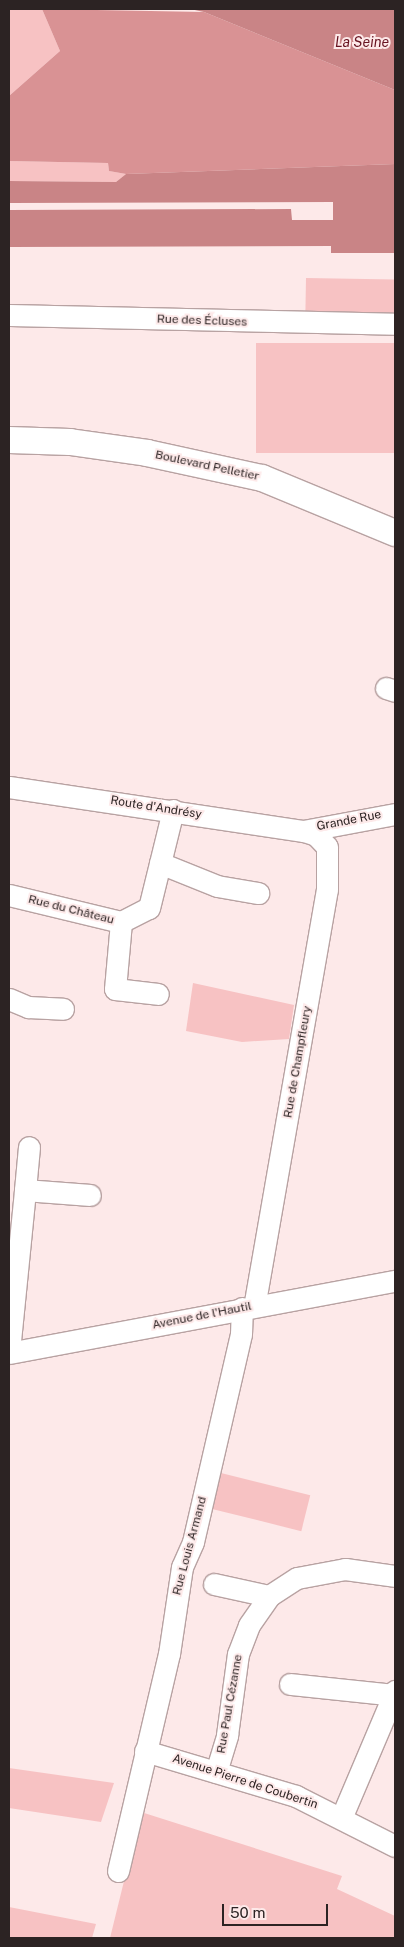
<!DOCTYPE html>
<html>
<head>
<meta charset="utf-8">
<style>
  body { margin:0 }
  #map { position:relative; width:404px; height:1947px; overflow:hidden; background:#fde9e9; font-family:"Public Sans",sans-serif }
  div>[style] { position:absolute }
  .green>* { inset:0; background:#f7c2c3; transform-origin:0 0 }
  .forest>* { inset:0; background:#d99294 }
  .water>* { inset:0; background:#c98486 }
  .roads { filter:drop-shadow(1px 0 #b8a2a2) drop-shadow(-1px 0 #b8a2a2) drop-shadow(0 1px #b8a2a2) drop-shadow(0 -1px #b8a2a2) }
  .minor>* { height:21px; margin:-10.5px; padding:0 10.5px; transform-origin:10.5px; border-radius:10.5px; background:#fff }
  .major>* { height:26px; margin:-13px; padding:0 13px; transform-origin:13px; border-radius:13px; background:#fff }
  span { translate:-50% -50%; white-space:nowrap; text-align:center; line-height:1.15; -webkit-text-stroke:4px #fde9e9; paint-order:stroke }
  .street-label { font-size:12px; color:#2c2323 }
  .water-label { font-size:14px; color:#671321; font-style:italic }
  .frame { position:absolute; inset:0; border:10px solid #2c2323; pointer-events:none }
  .scale { position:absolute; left:222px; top:1904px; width:106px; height:22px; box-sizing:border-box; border:2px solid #2c2323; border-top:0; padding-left:6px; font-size:15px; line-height:18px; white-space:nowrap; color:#2c2323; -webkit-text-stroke:4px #fde9e9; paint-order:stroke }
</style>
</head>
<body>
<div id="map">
  <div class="green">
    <div style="clip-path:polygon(9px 9px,42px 9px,60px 51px,9px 96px)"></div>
    <div style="clip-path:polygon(9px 161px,108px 163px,109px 171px,126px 174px,116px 182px,9px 181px)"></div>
    <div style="left:306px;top:278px;width:89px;height:38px;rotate:1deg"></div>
    <div style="left:256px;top:343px;width:139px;height:110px"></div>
    <div style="clip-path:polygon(193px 983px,294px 1005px,289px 1039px,242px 1042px,186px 1031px)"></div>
    <div style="left:221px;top:1473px;width:92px;height:37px;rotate:14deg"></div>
    <div style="clip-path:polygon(9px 1768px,114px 1783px,101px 1822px,9px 1808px)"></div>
    <div style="clip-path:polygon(141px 1812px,342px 1876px,337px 1889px,395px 1916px,395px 1938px,110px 1938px)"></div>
    <div style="clip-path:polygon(9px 1907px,96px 1924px,92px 1938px,9px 1938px)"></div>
  </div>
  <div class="forest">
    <div style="clip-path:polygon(42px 9px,204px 12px,395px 90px,395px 164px,126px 174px,109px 171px,108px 163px,9px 161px,9px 96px,60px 51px)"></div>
  </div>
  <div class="water">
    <div style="clip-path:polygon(190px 9px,395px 9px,395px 90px,204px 12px)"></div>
    <div style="clip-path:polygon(395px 164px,395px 253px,331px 253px,331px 246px,9px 247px,9px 210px,291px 209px,292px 220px,333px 220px,333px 202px,9px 203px,9px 181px,116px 182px,126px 174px)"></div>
  </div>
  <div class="roads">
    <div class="minor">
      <div style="left:9px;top:315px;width:386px;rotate:1.3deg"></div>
      <div style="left:386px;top:688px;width:9px;rotate:18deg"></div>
      <div style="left:9px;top:787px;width:298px;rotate:8.5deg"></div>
      <div style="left:304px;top:831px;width:13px;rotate:18deg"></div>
      <div style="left:316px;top:835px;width:16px;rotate:47deg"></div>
      <div style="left:327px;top:847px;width:42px;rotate:90deg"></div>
      <div style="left:327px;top:889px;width:423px;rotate:99.9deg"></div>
      <div style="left:304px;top:831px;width:93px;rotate:-10.6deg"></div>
      <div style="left:160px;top:863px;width:61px;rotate:22deg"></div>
      <div style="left:217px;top:886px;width:42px;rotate:9.7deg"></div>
      <div style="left:9px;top:895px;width:115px;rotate:13.6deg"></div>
      <div style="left:121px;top:922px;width:31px;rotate:-27deg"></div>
      <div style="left:149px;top:908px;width:101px;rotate:-76.2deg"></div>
      <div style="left:121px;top:922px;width:67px;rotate:95.1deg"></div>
      <div style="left:115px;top:989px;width:43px;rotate:6.6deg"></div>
      <div style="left:9px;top:999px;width:21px;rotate:23deg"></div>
      <div style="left:28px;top:1007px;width:35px;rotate:3deg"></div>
      <div style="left:25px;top:1190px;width:43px;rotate:-84.7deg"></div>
      <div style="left:9px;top:1351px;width:162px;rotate:-84.3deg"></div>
      <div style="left:25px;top:1190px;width:65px;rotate:4.4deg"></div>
      <div style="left:9px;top:1353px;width:393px;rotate:-10.6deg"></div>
      <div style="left:214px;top:1584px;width:56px;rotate:12.3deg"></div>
      <div style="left:290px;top:1684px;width:106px;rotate:6deg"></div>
      <div style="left:145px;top:1751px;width:158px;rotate:16.6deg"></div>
      <div style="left:296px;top:1796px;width:111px;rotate:26.8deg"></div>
      <div style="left:216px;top:1772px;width:39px;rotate:-73deg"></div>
      <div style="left:227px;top:1735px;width:82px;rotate:-82.3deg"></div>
      <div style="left:238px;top:1654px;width:31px;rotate:-69deg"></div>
      <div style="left:249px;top:1625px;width:35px;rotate:-55deg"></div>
      <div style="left:269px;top:1596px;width:33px;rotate:-33deg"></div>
      <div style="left:297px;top:1578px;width:49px;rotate:-10.6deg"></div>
      <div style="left:345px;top:1569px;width:50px;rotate:8deg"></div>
      <div style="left:342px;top:1816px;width:136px;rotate:-67deg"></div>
      <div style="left:118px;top:1871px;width:223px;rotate:-76.8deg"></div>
      <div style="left:169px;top:1654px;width:88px;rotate:-81.5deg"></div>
      <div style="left:182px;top:1567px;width:27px;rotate:-66deg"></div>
      <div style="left:193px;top:1542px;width:213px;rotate:-77deg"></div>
      <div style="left:241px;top:1334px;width:26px;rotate:-88deg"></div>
    </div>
    <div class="major">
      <div style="left:9px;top:440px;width:61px;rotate:1.9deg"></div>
      <div style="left:70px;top:442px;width:78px;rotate:8.1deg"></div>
      <div style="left:147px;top:453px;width:118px;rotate:12.3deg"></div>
      <div style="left:262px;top:478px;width:144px;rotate:22.5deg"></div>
    </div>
  </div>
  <div class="street-label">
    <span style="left:202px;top:321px;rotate:2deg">Rue des Écluses</span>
    <span style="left:207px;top:466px;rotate:12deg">Boulevard Pelletier</span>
    <span style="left:156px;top:808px;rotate:9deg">Route d'Andrésy</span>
    <span style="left:349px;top:821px;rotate:-11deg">Grande Rue</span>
    <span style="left:71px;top:910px;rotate:14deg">Rue du Château</span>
    <span style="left:298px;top:1062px;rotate:-80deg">Rue de Champfleury</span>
    <span style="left:202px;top:1316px;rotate:-11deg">Avenue de l'Hautil</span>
    <span style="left:190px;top:1546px;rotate:-75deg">Rue Louis Armand</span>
    <span style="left:230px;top:1704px;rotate:-80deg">Rue Paul Cézanne</span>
    <span style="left:245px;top:1782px;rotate:18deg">Avenue Pierre de Coubertin</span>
  </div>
  <div class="water-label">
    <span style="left:362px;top:42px">La Seine</span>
  </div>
  <div class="frame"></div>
  <div class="scale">50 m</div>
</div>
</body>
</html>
